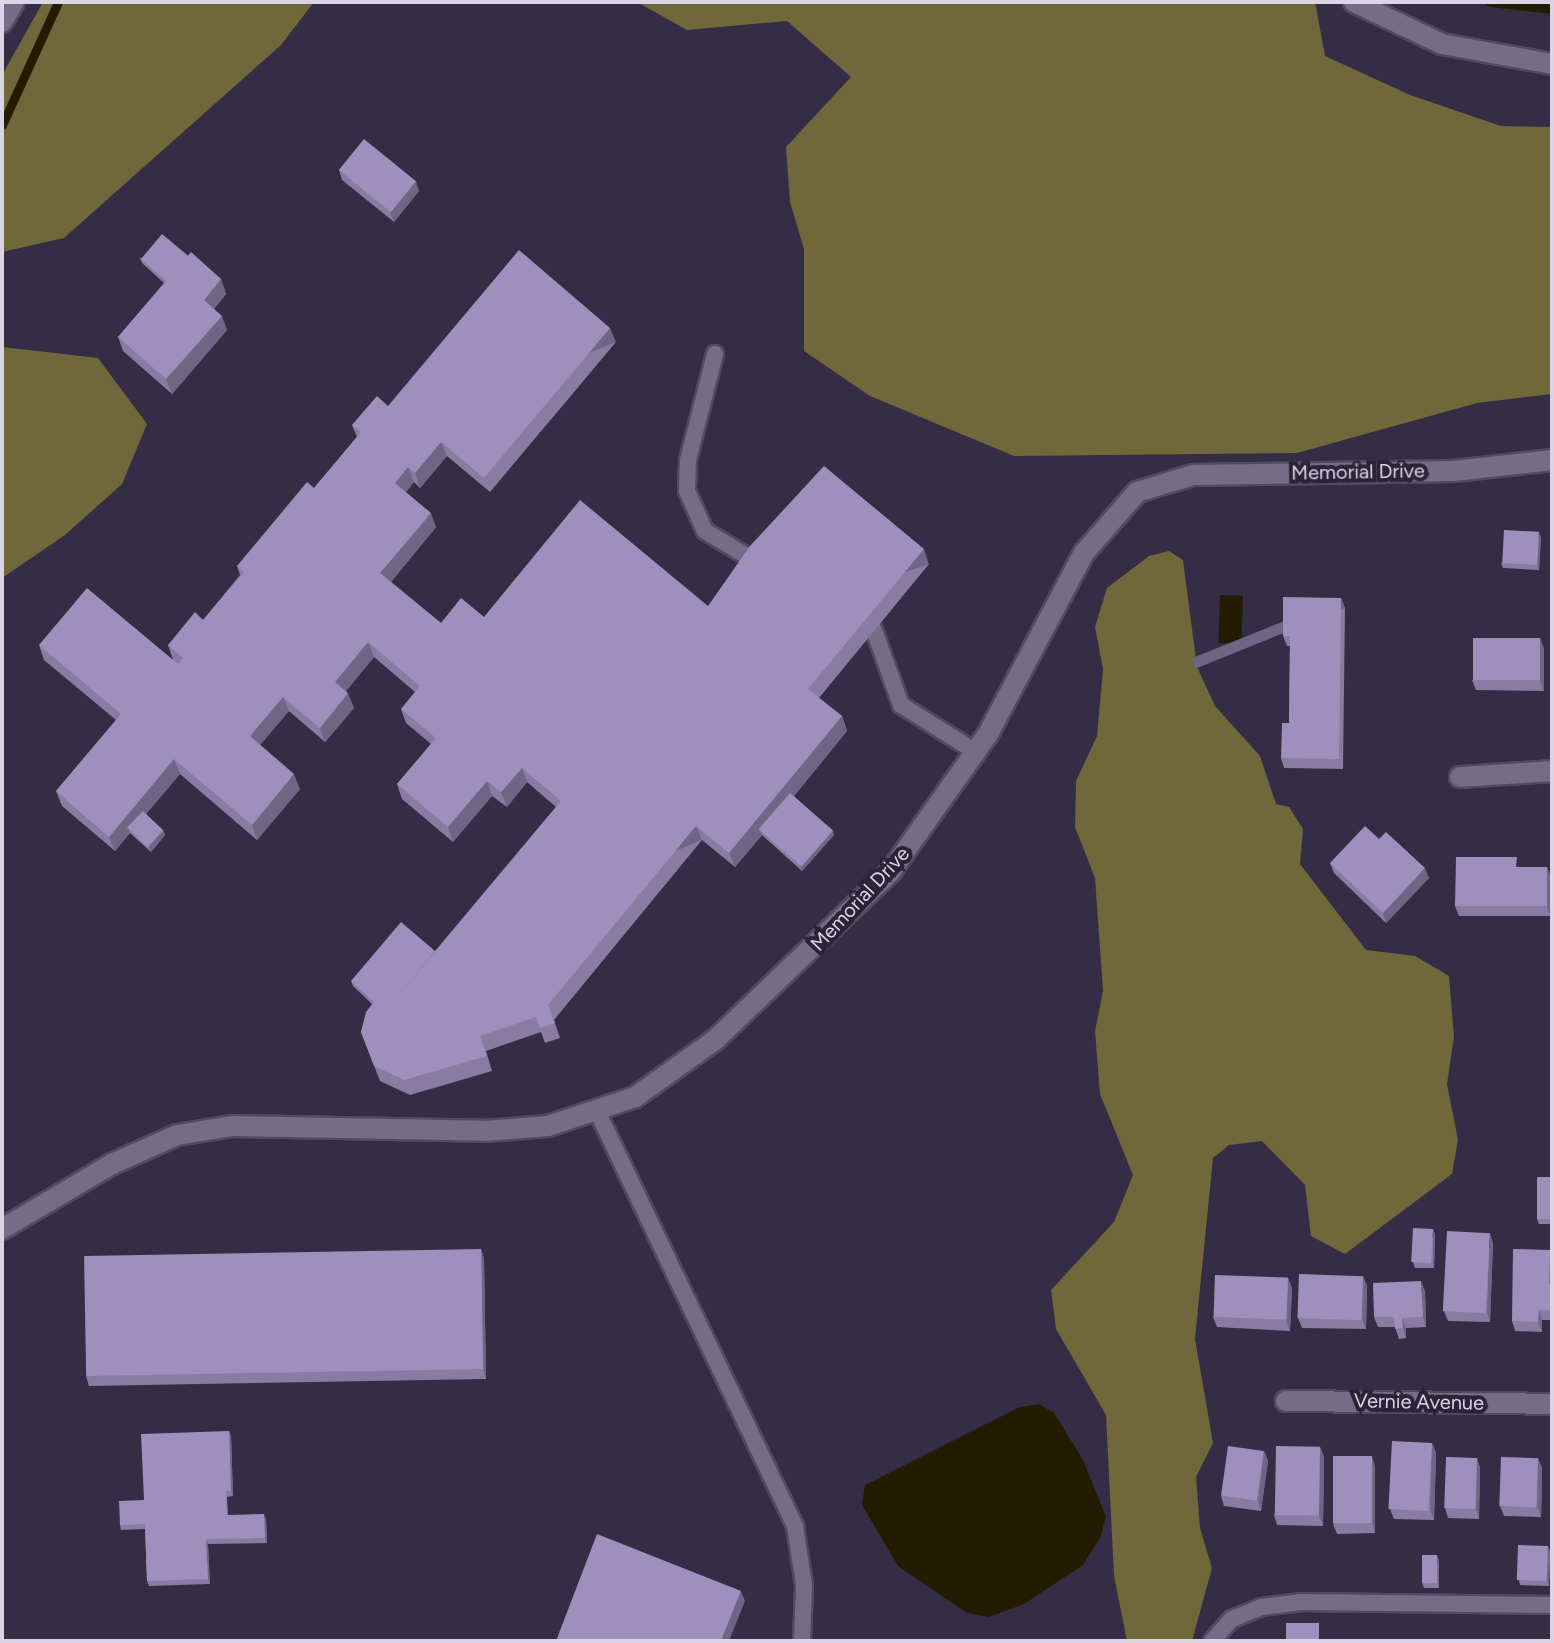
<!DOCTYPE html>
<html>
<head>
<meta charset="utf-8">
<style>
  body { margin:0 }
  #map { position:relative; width:1554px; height:1643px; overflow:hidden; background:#342d45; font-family:Figtree,sans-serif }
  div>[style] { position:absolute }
  .forest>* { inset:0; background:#70673a }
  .water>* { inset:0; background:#231c00; transform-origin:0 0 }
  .stream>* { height:9px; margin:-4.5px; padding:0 4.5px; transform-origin:4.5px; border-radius:4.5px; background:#231c00 }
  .roads { filter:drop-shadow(2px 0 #514b5f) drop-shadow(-2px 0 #514b5f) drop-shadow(0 2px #514b5f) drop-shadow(0 -2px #514b5f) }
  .lane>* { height:16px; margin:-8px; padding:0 8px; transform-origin:8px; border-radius:8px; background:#756c88 }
  .street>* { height:20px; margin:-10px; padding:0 10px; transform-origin:10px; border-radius:10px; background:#756c88 }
  .wall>* { inset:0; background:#887ca2 }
  .shaded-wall>* { inset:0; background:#6f6584; transform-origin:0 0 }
  .building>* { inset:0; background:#9e90bc; transform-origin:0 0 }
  span { translate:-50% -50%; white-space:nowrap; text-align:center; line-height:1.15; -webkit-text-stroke:8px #2a233a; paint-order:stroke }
  .street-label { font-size:20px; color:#d9d5e5 }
  .frame { position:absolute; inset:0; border:4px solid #d9d5e5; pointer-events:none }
</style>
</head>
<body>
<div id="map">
  <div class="forest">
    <div style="clip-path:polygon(43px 2px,314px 2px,281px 45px,64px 238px,2px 252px,2px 75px)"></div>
    <div style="clip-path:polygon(637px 2px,1315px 2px,1325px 56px,1410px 95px,1501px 126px,1552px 127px,1552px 394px,1477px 403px,1297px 453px,1014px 456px,870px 396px,804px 351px,804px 249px,790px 202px,786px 147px,851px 77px,787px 21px,687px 30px)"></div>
    <div style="clip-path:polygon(2px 347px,98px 358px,147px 424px,122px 484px,65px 535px,2px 578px)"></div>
    <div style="clip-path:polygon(1169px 551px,1183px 560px,1197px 667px,1215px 706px,1260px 756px,1276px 804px,1289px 807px,1303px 829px,1300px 864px,1366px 950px,1415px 956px,1449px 976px,1454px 1037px,1447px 1084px,1458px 1140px,1452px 1174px,1345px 1254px,1311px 1236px,1305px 1185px,1262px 1141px,1229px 1145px,1213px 1158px,1195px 1339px,1213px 1443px,1196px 1477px,1200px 1528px,1212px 1568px,1192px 1641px,1127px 1641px,1114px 1576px,1106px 1415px,1056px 1329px,1051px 1290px,1114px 1222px,1133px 1175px,1100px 1094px,1095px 1031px,1103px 991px,1095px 878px,1075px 827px,1076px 781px,1097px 736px,1103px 669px,1095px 627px,1107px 588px,1149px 556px)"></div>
  </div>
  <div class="water">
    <div style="left:1220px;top:595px;width:23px;height:48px;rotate:2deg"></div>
    <div style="clip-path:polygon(1039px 1404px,1054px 1413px,1083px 1460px,1106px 1517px,1100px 1538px,1083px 1565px,1024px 1604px,989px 1617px,967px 1613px,898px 1566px,862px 1505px,865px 1485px,1020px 1407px)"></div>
  </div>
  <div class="stream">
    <div style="left:1490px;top:2px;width:62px;rotate:6.4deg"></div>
    <div style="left:2px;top:125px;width:135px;rotate:-65.5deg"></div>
  </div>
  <div class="roads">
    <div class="lane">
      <div style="left:715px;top:354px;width:109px;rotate:104.3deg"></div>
      <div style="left:688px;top:460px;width:31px;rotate:92deg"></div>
      <div style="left:687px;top:491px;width:44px;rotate:65.8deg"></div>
      <div style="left:705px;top:531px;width:58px;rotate:31deg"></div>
      <div style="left:874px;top:630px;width:80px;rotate:70.2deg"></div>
      <div style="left:901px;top:705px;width:89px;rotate:32.1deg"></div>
      <div style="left:598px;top:1113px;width:458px;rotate:64.5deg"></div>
      <div style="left:795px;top:1526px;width:60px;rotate:81.3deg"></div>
      <div style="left:804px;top:1585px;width:56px;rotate:92deg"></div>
      <div style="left:1212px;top:1641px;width:30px;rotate:-48deg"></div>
      <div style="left:1232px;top:1619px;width:31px;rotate:-22deg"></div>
      <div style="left:1261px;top:1607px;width:39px;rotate:-7deg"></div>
      <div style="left:1300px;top:1602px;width:252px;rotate:0.7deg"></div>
    </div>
    <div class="street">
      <div style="left:1354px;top:2px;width:98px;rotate:25.5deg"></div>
      <div style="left:1442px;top:44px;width:112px;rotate:10.3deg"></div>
      <div style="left:2px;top:22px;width:23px;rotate:-59deg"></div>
      <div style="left:1460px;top:777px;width:92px;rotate:-3.7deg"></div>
      <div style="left:2px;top:1229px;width:128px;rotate:-30.6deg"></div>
      <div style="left:112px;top:1164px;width:71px;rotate:-24deg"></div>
      <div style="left:177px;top:1135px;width:57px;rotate:-9.1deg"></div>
      <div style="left:233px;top:1126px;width:252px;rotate:1.1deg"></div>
      <div style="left:485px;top:1131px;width:63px;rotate:-4.5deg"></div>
      <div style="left:548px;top:1126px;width:92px;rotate:-18.4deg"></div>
      <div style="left:635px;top:1097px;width:98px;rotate:-35.5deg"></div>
      <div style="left:715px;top:1040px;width:244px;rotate:-43.8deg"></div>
      <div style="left:891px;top:871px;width:168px;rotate:-54.7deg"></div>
      <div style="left:988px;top:734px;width:205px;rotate:-62.1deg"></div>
      <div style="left:1084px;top:553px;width:81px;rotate:-49deg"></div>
      <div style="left:1137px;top:492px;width:59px;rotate:-16.9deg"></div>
      <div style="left:1193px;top:475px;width:261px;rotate:-0.9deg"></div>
      <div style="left:1454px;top:471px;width:99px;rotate:-6.4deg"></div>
      <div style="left:1286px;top:1401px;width:266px;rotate:0.6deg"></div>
    </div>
  </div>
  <div class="wall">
    <div style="clip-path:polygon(339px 170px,419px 191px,394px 222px,342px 180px)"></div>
    <div style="clip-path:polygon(188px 256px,221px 279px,226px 294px,214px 309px,227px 330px,172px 394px,123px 351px,118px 337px,164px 283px,142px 263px,140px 258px)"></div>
    <div style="clip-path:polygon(616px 342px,490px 492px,447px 456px,420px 488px,414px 482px,406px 492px,436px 527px,391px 582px,441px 623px,484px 617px,708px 606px,929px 564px,819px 698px,842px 716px,847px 731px,794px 796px,834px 835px,802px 871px,762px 835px,735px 867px,702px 840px,554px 1020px,560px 1038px,545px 1043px,541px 1032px,486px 1051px,492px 1071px,410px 1095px,380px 1081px,361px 1032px,372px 1004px,353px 986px,351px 981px,435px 951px,556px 807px,527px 782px,507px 807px,492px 796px,453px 842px,402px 799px,397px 784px,431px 744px,406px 723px,401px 709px,415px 692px,374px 657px,346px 691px,354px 708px,325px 742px,289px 711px,260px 745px,300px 789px,257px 840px,180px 774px,146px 814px,163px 830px,165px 835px,151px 852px,130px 833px,115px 851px,62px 806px,56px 791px,116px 720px,44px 660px,39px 645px,173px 660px,168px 645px,203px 620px,240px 575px,237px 566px,314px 488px,357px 437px,352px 425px,388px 406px)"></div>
    <div style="clip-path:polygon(1541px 537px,1539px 570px,1503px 568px,1501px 563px)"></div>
    <div style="clip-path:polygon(1341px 598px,1345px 608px,1343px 769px,1284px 768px,1281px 758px,1289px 723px,1290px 646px,1287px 646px,1283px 636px)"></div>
    <div style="clip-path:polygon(1544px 648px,1544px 691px,1476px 690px,1472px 680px)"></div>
    <div style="clip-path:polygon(1379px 839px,1429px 878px,1386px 923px,1334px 873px,1330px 863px)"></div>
    <div style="clip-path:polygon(1520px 867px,1547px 867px,1551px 877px,1550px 916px,1459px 916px,1455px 906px)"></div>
    <div style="clip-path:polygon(1552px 1177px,1552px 1224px,1539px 1224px,1537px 1219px)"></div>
    <div style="clip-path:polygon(1435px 1234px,1434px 1268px,1415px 1268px,1413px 1262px)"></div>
    <div style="clip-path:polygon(1493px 1243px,1490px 1322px,1448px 1321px,1444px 1311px)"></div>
    <div style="clip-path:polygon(481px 1249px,484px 1259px,486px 1379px,89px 1386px,86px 1376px)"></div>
    <div style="clip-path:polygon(1550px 1250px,1552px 1255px,1552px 1320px,1542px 1320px,1542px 1332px,1515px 1331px,1512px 1321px)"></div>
    <div style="clip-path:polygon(1363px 1276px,1367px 1286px,1366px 1329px,1302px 1328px,1298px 1318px)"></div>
    <div style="clip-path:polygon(1288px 1278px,1292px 1288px,1290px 1331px,1217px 1327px,1213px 1317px)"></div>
    <div style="clip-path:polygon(1425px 1291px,1426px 1327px,1406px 1328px,1406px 1338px,1399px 1339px,1395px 1327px,1378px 1327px,1374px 1317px)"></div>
    <div style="clip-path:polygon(229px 1431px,231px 1436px,233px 1496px,227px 1497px,228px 1515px,266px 1519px,267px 1543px,208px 1544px,210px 1584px,149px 1586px,147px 1581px,145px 1529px,121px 1530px,120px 1525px,144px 1500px)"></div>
    <div style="clip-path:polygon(1432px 1443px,1436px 1453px,1434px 1520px,1394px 1519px,1390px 1509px)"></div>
    <div style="clip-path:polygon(1320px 1447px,1324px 1457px,1323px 1526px,1277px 1525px,1274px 1515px)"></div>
    <div style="clip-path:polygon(1264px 1451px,1268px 1461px,1261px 1511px,1224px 1506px,1221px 1496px)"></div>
    <div style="clip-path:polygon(1477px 1458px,1480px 1468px,1479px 1519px,1448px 1518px,1445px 1508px)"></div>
    <div style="clip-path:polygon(1538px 1458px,1542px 1468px,1541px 1517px,1504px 1516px,1500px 1506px)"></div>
    <div style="clip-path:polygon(1375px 1466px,1375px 1533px,1337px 1534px,1333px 1524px)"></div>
    <div style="clip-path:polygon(1550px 1551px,1549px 1586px,1520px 1585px,1519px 1580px)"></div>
    <div style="clip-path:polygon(1439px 1560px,1439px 1588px,1424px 1588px,1422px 1583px)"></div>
  </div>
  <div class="shaded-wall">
    <div style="clip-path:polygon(416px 181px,419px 191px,394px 222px,390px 212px)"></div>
    <div style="clip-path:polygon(221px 279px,226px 294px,209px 314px,204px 300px)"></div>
    <div style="clip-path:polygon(222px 316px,227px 330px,172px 394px,166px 379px)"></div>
    <div style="left:610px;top:328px;width:15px;height:196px;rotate:67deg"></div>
    <div style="clip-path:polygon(441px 442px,447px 456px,420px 488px,415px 473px)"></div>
    <div style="clip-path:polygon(408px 467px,414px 482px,401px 498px,395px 483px)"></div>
    <div style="clip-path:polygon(431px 513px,436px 527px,386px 588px,380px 573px)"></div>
    <div style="clip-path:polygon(1539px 532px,1541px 537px,1539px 570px,1537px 565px)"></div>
    <div style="left:924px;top:549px;width:16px;height:182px;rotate:72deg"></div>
    <div style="left:1341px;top:598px;width:11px;height:161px;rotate:68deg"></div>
    <div style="clip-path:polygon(1540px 638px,1544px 648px,1544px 691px,1540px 681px)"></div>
    <div style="clip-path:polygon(368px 642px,374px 657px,341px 697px,335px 682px)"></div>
    <div style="clip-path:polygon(348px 693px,354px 708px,325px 742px,320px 728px)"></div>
    <div style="clip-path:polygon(283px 697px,289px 711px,255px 751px,250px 736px)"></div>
    <div style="clip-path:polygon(842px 716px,847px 731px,763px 833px,760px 830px,762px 835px,735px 867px,729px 853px)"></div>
    <div style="clip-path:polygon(174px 759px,180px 774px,131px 831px,128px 828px,130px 833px,115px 851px,109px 837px)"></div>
    <div style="clip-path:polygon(522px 768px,527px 782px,507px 807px,501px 792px)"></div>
    <div style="clip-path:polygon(294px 774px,300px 789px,257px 840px,252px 825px)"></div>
    <div style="clip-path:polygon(487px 781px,492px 796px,453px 842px,448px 827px)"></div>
    <div style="left:696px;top:826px;width:15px;height:232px;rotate:67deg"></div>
    <div style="clip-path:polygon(163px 830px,165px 835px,151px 852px,149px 847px)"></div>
    <div style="clip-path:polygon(833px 830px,834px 835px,802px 871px,800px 866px)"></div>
    <div style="clip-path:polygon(1547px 867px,1551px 877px,1550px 916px,1547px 906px)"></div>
    <div style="clip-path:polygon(1425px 868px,1429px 878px,1386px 923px,1383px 913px)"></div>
    <div style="clip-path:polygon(1433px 1229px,1435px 1234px,1434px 1268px,1433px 1263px)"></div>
    <div style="clip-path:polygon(1490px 1233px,1493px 1243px,1490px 1322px,1487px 1312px)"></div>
    <div style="clip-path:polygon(481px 1249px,484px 1259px,486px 1379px,483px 1369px)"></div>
    <div style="clip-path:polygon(1550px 1250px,1552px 1255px,1552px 1292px,1549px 1284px)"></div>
    <div style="clip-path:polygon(1363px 1276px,1367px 1286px,1366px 1329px,1362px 1319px)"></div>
    <div style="clip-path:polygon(1288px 1278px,1292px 1288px,1290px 1331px,1286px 1321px)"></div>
    <div style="clip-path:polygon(1421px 1281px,1425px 1291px,1426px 1327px,1423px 1317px)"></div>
    <div style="clip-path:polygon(1539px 1310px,1542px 1320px,1542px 1332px,1538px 1322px)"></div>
    <div style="clip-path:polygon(1402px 1318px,1406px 1328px,1406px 1338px,1403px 1328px)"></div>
    <div style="clip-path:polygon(229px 1431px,231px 1436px,233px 1496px,231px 1491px)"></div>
    <div style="clip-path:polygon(1432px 1443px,1436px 1453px,1434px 1520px,1430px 1510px)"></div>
    <div style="clip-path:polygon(1320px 1447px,1324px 1457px,1323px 1526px,1319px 1516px)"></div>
    <div style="clip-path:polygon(1264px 1451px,1268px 1461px,1261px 1511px,1258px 1501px)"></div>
    <div style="clip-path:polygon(1372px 1456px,1375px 1466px,1375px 1533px,1372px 1523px)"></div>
    <div style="clip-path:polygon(1477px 1458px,1480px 1468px,1479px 1519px,1476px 1509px)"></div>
    <div style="clip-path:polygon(1538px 1458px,1542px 1468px,1541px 1517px,1537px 1507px)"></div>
    <div style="clip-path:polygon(264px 1514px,266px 1519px,267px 1543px,265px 1538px)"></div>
    <div style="clip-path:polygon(206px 1539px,208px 1544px,210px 1584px,208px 1579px)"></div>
    <div style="clip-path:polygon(1548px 1546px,1550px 1551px,1549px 1586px,1547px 1580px)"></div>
    <div style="clip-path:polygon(1437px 1555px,1439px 1560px,1439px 1588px,1438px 1583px)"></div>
    <div style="clip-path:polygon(741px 1591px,745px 1601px,729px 1641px,721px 1641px)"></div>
  </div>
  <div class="building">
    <div style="left:364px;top:139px;width:67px;height:40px;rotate:39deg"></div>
    <div style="left:162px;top:234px;width:34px;height:33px;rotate:40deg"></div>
    <div style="clip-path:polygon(519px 250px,610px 328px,484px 478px,441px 442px,415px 473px,408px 467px,395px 483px,431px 513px,380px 573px,441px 623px,461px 598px,484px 617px,580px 500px,708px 606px,750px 546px,824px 466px,924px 549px,808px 689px,842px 716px,729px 853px,696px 826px,548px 1005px,555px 1023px,540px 1028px,536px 1017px,480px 1036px,487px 1056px,404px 1080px,374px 1066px,361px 1032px,366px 1012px,376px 999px,388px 1008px,561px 801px,522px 768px,501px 792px,487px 781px,448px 827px,397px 784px,436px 738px,401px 709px,420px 686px,368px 642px,335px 682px,348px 693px,320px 728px,283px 697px,250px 736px,294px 774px,252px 825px,174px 759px,109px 837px,56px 791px,121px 714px,39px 645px,87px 588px,178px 664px,183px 658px,168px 645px,195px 612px,203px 620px,244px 572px,237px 566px,307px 482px,314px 488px,361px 432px,352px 425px,377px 396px,388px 406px)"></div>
    <div style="clip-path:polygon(191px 252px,221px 279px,204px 300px,222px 316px,166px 379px,118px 337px)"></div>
    <div style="left:1504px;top:530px;width:35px;height:33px;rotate:3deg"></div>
    <div style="clip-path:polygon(1283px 597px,1341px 598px,1339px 759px,1281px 758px,1282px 723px,1289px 723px,1290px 636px,1283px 636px)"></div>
    <div style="left:1473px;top:638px;width:67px;height:42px"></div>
    <div style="left:790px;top:793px;width:57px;height:48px;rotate:41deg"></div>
    <div style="left:143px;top:811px;width:28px;height:23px;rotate:44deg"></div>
    <div style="clip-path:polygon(1365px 826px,1379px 839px,1386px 832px,1425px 868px,1383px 913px,1330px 863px)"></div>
    <div style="clip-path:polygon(1456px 857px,1517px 857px,1516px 867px,1547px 867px,1547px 906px,1455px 906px)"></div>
    <div style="clip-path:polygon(401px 922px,435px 951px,388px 1008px,376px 999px,374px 1002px,351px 981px)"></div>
    <div style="left:1537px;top:1177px;width:15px;height:42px"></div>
    <div style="left:1413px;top:1228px;width:20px;height:34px;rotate:3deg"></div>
    <div style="left:1447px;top:1231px;width:43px;height:80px;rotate:3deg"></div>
    <div style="left:481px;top:1249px;width:120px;height:397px;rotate:89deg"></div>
    <div style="clip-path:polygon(1513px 1249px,1550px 1250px,1549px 1284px,1552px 1284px,1552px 1310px,1539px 1310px,1538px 1322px,1512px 1321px)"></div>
    <div style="left:1299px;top:1274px;width:64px;height:44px;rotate:2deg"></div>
    <div style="left:1215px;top:1275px;width:73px;height:42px;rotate:2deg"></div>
    <div style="clip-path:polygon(1421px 1281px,1423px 1317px,1402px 1318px,1403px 1328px,1395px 1329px,1394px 1317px,1374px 1317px,1373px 1283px)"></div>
    <div style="clip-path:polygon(229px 1431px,231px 1491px,226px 1491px,227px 1515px,264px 1514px,265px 1538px,206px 1539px,208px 1579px,147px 1581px,145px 1524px,120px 1525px,119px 1501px,144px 1500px,141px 1434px)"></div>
    <div style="left:1392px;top:1441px;width:40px;height:68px;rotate:3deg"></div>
    <div style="left:1228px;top:1446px;width:36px;height:50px;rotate:8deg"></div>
    <div style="left:1276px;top:1446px;width:44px;height:69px;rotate:1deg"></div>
    <div style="left:1372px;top:1456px;width:67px;height:39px;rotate:90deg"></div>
    <div style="left:1446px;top:1457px;width:31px;height:51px;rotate:2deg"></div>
    <div style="left:1501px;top:1457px;width:37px;height:49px;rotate:2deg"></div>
    <div style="clip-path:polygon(597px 1534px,741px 1591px,721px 1641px,556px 1641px)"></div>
    <div style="left:1518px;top:1545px;width:30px;height:35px;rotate:2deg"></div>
    <div style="left:1422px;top:1555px;width:15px;height:28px"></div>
    <div style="left:1286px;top:1623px;width:33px;height:18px"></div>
  </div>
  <div class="street-label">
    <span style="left:1358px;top:472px;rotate:-1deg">Memorial Drive</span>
    <span style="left:860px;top:899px;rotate:-47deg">Memorial Drive</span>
    <span style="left:1419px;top:1402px;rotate:1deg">Vernie Avenue</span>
  </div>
  <div class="frame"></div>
</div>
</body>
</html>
